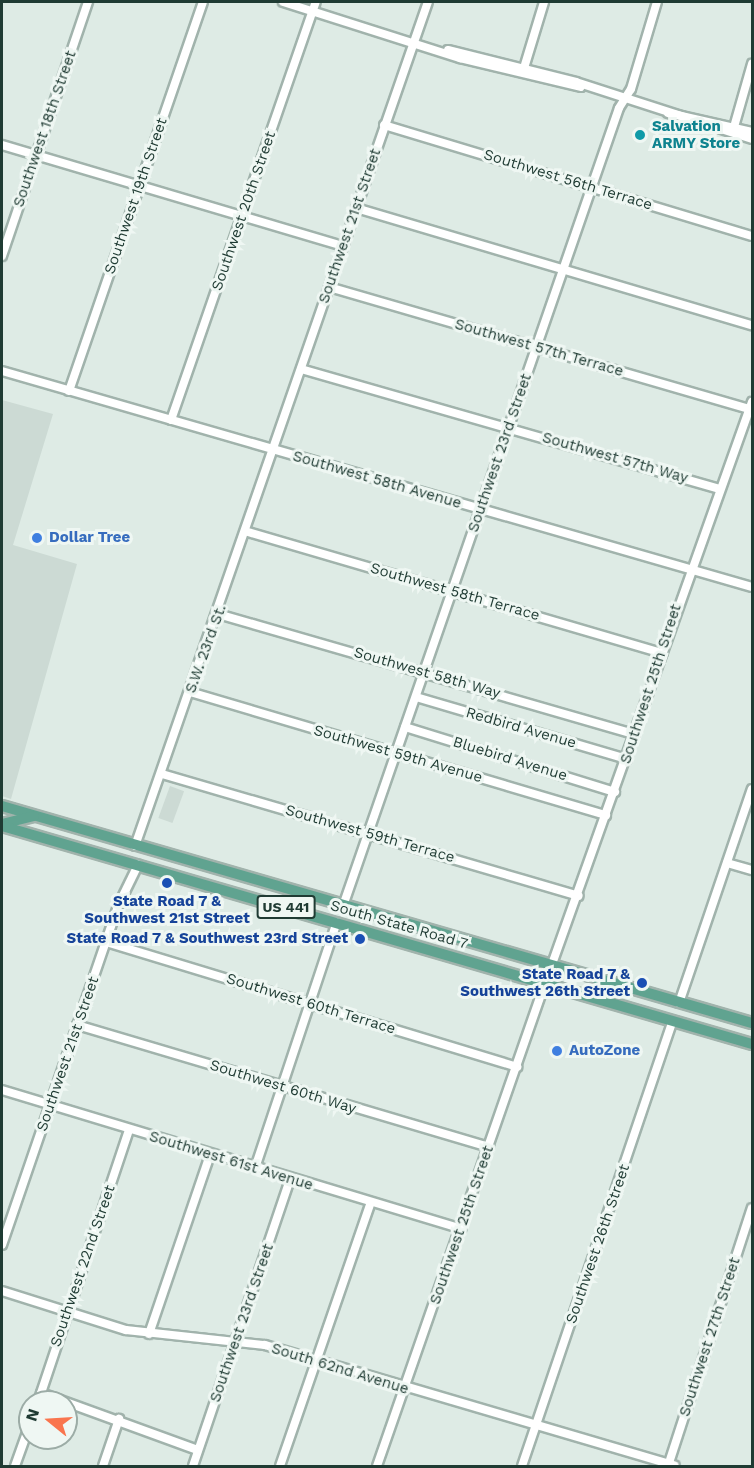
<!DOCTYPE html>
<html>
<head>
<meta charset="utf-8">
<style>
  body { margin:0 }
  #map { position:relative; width:754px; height:1468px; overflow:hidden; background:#deebe5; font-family:"Work Sans",sans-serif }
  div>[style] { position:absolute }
  .built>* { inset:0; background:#ccdad4; transform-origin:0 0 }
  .roads { filter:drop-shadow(2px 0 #a1b3ac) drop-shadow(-2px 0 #a1b3ac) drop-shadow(0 2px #a1b3ac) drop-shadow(0 -2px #a1b3ac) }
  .minor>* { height:8px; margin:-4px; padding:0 4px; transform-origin:4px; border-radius:4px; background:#fff }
  .major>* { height:10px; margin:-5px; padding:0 5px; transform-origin:5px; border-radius:5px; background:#60a390 }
  .dots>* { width:16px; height:16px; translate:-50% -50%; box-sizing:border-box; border:3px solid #eff7f3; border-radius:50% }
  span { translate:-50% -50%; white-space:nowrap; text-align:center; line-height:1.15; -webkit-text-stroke:6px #eff7f3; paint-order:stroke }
  .shield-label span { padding:2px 4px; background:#eff7f3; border:2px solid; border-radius:4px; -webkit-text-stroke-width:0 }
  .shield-label { font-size:14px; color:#1f3b33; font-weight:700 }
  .culture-label { font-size:15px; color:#0d838f; font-weight:700 }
  .left { translate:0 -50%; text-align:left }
  .street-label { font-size:15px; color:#1f3b33 }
  .shop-label { font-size:15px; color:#366cbe; font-weight:700 }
  .transit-label { font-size:15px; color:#164399; font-weight:700 }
  .right { translate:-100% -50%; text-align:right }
  .frame { position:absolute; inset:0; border:3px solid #1f3b33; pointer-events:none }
  .north { position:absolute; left:18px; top:1390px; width:60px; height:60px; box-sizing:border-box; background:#eff7f3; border:2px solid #9caca6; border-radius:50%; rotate:288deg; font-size:16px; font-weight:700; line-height:24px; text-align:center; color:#1f3b33 }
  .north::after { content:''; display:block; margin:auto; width:21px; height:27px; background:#f9754e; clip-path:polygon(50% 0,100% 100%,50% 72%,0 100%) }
</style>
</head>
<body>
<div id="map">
  <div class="built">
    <div style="clip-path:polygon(2px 400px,53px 414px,13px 545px,77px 564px,11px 799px,2px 796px)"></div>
    <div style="left:170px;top:786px;width:15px;height:34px;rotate:20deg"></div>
  </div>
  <div class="roads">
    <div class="minor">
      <div style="left:283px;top:2px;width:186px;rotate:17.6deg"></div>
      <div style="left:460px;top:58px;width:124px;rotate:13.5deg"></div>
      <div style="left:448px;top:50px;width:132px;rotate:14deg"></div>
      <div style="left:576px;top:82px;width:185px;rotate:17.9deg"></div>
      <div style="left:524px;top:68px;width:69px;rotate:-73.1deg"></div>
      <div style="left:668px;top:113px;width:86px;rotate:12.7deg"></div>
      <div style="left:384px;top:125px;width:384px;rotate:16.8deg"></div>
      <div style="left:734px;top:127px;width:66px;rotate:-74.1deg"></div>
      <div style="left:2px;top:145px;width:355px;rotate:16.5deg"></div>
      <div style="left:356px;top:208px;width:413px;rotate:16.5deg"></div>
      <div style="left:2px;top:256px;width:268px;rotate:-71.3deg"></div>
      <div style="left:329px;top:287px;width:438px;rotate:16.2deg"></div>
      <div style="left:301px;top:369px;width:436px;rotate:16deg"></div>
      <div style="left:2px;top:371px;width:780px;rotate:16.07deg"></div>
      <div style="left:69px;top:391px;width:411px;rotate:-71deg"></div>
      <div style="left:171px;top:420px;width:442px;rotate:-70.9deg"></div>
      <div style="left:248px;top:532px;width:432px;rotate:16.3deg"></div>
      <div style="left:218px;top:614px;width:434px;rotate:16.1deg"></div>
      <div style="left:190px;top:692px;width:434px;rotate:16.5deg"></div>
      <div style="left:416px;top:697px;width:220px;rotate:16.4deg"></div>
      <div style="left:405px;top:727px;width:220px;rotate:17.2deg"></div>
      <div style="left:162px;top:774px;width:434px;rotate:16.3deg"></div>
      <div style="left:135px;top:846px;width:893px;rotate:-70.86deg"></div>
      <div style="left:727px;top:863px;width:26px;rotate:16deg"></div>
      <div style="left:343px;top:906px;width:844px;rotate:-70.92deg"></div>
      <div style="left:619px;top:108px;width:22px;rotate:-58deg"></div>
      <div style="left:631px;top:89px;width:91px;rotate:-73.4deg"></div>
      <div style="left:106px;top:942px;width:430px;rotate:16.9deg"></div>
      <div style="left:551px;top:967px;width:600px;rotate:-70.42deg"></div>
      <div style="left:679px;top:1003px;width:226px;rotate:-71.2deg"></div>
      <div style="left:77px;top:1025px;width:430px;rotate:16.5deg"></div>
      <div style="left:2px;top:1090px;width:480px;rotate:16.8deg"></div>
      <div style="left:255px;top:1168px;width:259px;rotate:-71.6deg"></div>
      <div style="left:2px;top:1245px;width:358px;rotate:-71.1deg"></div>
      <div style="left:118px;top:906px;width:46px;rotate:-64deg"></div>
      <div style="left:2px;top:1291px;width:130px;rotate:17.5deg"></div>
      <div style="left:126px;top:1330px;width:140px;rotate:6.2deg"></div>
      <div style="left:265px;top:1345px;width:427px;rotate:16.4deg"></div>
      <div style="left:149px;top:1334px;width:189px;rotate:-71.2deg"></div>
      <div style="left:41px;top:1393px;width:167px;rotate:20deg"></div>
      <div style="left:38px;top:1402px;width:287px;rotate:-71.5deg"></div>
      <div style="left:15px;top:1466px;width:45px;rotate:-70.3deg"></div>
      <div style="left:103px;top:1466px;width:50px;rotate:-71.2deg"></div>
      <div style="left:193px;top:1466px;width:303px;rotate:-71.3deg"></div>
      <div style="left:280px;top:1466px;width:279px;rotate:-71deg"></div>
      <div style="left:377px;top:1466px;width:511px;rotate:-70.82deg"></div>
      <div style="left:522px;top:1466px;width:470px;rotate:-71.3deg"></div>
      <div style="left:668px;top:1466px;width:271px;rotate:-72deg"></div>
    </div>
    <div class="major">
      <div style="left:2px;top:806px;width:781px;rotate:16.14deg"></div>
      <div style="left:2px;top:824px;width:33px;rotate:-14deg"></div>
      <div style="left:2px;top:826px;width:781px;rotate:16.21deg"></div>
    </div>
  </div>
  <div class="dots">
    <div style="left:640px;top:135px;background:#0f9aa8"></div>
    <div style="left:37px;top:538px;background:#3f7fe0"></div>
    <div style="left:167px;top:883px;background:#1a4fb4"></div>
    <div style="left:360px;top:939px;background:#1a4fb4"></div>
    <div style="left:642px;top:983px;background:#1a4fb4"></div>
    <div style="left:557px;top:1051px;background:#3f7fe0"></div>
  </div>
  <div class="shield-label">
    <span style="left:286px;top:907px">US 441</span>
  </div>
  <div class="culture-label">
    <span class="left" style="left:652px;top:135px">Salvation<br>ARMY Store</span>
  </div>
  <div class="street-label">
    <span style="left:45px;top:129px;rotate:-71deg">Southwest 18th Street</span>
    <span style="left:568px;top:180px;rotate:17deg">Southwest 56th Terrace</span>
    <span style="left:136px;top:196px;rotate:-71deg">Southwest 19th Street</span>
    <span style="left:244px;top:211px;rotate:-71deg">Southwest 20th Street</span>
    <span style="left:350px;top:226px;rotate:-71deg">Southwest 21st Street</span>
    <span style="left:539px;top:348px;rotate:16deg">Southwest 57th Terrace</span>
    <span style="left:500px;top:453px;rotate:-71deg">Southwest 23rd Street</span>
    <span style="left:615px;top:458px;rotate:16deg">Southwest 57th Way</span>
    <span style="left:377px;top:480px;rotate:16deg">Southwest 58th Avenue</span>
    <span style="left:455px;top:592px;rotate:16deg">Southwest 58th Terrace</span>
    <span style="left:206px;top:649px;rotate:-70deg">S.W. 23rd St.</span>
    <span style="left:427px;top:673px;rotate:16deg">Southwest 58th Way</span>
    <span style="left:651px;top:684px;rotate:-72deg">Southwest 25th Street</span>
    <span style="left:521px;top:728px;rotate:16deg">Redbird Avenue</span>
    <span style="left:398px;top:754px;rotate:16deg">Southwest 59th Avenue</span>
    <span style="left:510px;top:759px;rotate:17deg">Bluebird Avenue</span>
    <span style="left:370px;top:834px;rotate:16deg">Southwest 59th Terrace</span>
    <span style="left:399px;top:925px;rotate:16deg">South State Road 7</span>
    <span style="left:311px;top:1004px;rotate:17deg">Southwest 60th Terrace</span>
    <span style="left:68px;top:1054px;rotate:-71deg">Southwest 21st Street</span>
    <span style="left:283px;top:1087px;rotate:17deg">Southwest 60th Way</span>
    <span style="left:231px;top:1161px;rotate:17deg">Southwest 61st Avenue</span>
    <span style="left:462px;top:1225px;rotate:-71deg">Southwest 25th Street</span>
    <span style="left:598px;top:1244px;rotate:-71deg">Southwest 26th Street</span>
    <span style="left:83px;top:1266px;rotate:-71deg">Southwest 22nd Street</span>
    <span style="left:242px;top:1323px;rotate:-71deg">Southwest 23rd Street</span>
    <span style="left:710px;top:1337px;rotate:-72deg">Southwest 27th Street</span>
    <span style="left:340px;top:1369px;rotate:17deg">South 62nd Avenue</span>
  </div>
  <div class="shop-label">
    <span class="left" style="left:49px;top:538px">Dollar Tree</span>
    <span class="left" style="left:569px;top:1051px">AutoZone</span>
  </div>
  <div class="transit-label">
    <span style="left:167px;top:910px">State Road 7 &amp;<br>Southwest 21st Street</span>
    <span class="right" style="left:348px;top:939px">State Road 7 &amp; Southwest 23rd Street</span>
    <span class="right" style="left:630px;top:983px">State Road 7 &amp;<br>Southwest 26th Street</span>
  </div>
  <div class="frame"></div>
  <div class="north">N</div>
</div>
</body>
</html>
